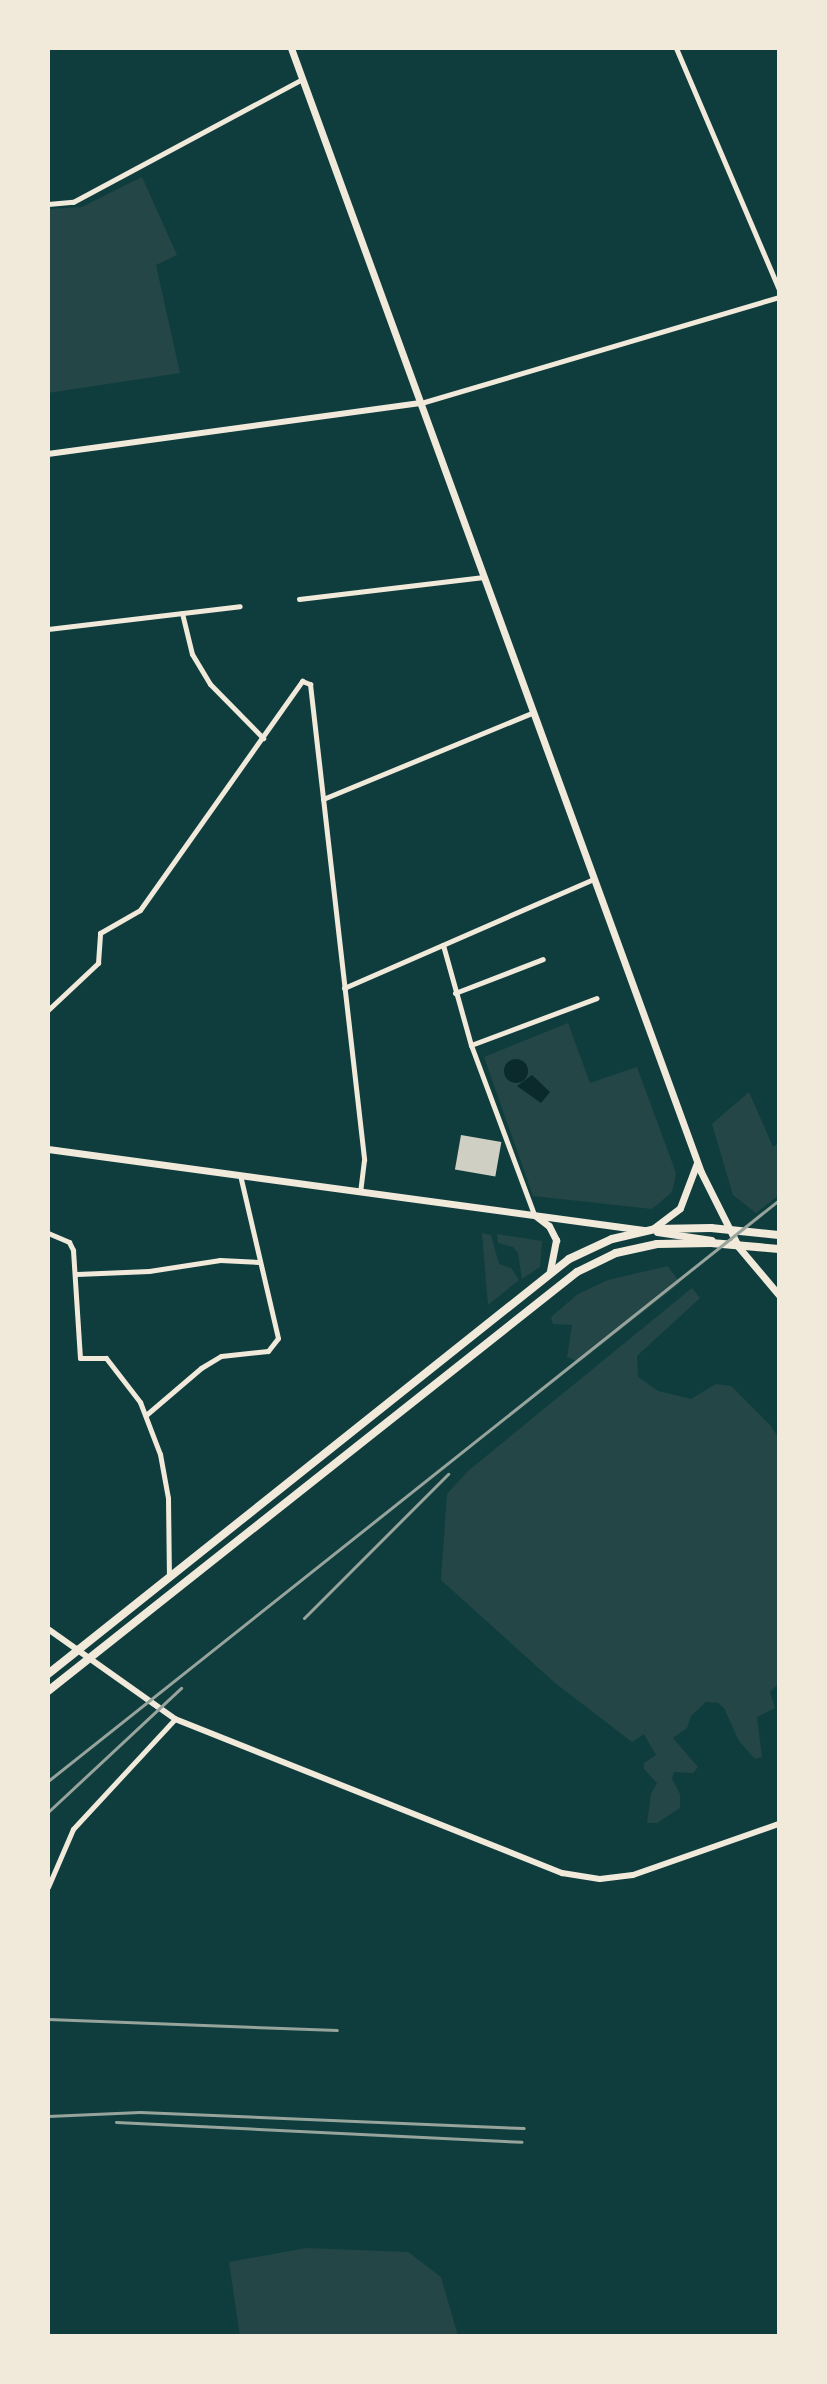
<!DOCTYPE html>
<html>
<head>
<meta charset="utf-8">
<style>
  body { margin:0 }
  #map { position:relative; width:827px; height:2384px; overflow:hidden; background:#0f3d3e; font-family:"Exo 2",sans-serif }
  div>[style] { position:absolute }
  .green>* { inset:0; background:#244646 }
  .water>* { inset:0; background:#0a2a2b }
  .round { border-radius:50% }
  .building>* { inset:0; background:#cfcfc3; transform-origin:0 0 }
  .minor>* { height:5px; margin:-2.5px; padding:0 2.5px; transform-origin:2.5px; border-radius:2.5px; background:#f1e9da }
  .tertiary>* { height:6px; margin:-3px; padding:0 3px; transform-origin:3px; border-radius:3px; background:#f1e9da }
  .secondary>* { height:7px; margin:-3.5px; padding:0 3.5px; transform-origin:3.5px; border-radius:3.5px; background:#f1e9da }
  .primary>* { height:7px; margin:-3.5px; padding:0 3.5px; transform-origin:3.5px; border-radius:3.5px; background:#f1e9da }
  .trunk>* { height:8px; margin:-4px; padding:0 4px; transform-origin:4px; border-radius:4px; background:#f1e9da }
  .rail>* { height:3px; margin:-1.5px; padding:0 1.5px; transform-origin:1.5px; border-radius:1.5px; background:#97a49c }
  span { translate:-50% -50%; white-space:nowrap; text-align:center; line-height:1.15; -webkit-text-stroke:6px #f1e9da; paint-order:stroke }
  .frame { position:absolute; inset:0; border:50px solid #f1e9da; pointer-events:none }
</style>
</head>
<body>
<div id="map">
  <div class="green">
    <div style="clip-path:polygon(142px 177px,177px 255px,156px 265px,180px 373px,48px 393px,48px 209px,82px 207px)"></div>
    <div style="clip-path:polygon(568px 1023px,590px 1083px,637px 1067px,676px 1173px,672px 1192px,652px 1209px,533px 1196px,484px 1057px)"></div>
    <div style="clip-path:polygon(749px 1092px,773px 1147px,779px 1143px,779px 1195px,756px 1213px,733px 1195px,712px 1124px)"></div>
    <div style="clip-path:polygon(482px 1233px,491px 1235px,499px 1264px,511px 1268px,519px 1280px,488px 1305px)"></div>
    <div style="clip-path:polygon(497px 1234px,542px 1241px,540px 1267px,522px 1279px,518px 1253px,513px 1247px,498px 1243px)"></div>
    <div style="clip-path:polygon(668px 1266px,680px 1283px,580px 1362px,567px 1357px,572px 1325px,553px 1324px,551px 1317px,578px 1294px,608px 1280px)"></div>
    <div style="clip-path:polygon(692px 1288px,700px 1298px,637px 1356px,638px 1377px,658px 1391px,691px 1399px,716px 1384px,731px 1386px,771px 1426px,779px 1439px,779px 1683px,770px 1692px,775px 1708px,757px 1717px,762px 1757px,755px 1759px,739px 1741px,724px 1708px,718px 1703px,706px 1702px,691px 1716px,687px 1728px,673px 1738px,698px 1767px,693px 1773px,674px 1772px,672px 1779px,680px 1794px,680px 1808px,657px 1823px,647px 1823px,651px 1794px,657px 1783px,644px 1769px,644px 1763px,656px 1755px,644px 1734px,632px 1742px,555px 1683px,441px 1580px,447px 1494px,468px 1471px)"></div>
    <div style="clip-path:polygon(306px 2248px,408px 2252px,441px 2277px,458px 2336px,240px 2336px,229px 2262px)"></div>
  </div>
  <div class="water">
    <div class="round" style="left:504px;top:1059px;width:24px;height:24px"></div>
    <div style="clip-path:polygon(532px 1075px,550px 1092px,541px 1103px,517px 1086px)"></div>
  </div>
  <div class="building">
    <div style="left:461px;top:1135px;width:41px;height:35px;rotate:10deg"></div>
  </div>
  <div class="minor">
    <div style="left:676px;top:48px;width:262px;rotate:66.9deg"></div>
    <div style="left:48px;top:204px;width:25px;rotate:-5deg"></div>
    <div style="left:73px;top:202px;width:260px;rotate:-28.2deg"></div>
    <div style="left:421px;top:403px;width:373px;rotate:-16.5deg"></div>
    <div style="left:299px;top:599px;width:186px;rotate:-6.8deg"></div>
    <div style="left:182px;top:613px;width:42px;rotate:76.3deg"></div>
    <div style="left:192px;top:654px;width:35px;rotate:59deg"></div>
    <div style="left:210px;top:684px;width:76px;rotate:45.5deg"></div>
    <div style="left:48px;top:629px;width:193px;rotate:-6.8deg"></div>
    <div style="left:323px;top:799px;width:228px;rotate:-22.4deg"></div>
    <div style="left:443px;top:945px;width:104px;rotate:74.4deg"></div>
    <div style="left:471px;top:1045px;width:180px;rotate:69.6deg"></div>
    <div style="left:344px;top:988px;width:273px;rotate:-23.6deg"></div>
    <div style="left:455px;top:993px;width:94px;rotate:-21.1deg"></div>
    <div style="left:48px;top:1010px;width:69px;rotate:-43.2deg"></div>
    <div style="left:98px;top:963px;width:30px;rotate:-86deg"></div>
    <div style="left:100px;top:933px;width:46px;rotate:-29.9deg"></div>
    <div style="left:140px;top:910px;width:281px;rotate:-54.7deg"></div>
    <div style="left:302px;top:681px;width:9px;rotate:21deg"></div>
    <div style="left:310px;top:684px;width:479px;rotate:83.5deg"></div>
    <div style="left:364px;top:1160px;width:31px;rotate:97deg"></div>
    <div style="left:471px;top:1045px;width:134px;rotate:-20.5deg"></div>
    <div style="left:48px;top:1233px;width:23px;rotate:23deg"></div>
    <div style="left:69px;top:1242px;width:9px;rotate:63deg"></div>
    <div style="left:73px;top:1250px;width:108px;rotate:86.3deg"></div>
    <div style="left:80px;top:1358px;width:26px"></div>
    <div style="left:106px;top:1358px;width:56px;rotate:52.3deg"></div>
    <div style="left:140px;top:1402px;width:56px;rotate:69deg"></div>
    <div style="left:160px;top:1454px;width:45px;rotate:79.7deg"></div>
    <div style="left:168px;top:1498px;width:78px;rotate:89.3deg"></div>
    <div style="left:77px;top:1274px;width:72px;rotate:-2.4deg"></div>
    <div style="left:149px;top:1271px;width:72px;rotate:-8.8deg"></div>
    <div style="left:220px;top:1260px;width:39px;rotate:3deg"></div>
    <div style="left:146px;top:1415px;width:72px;rotate:-40.5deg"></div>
    <div style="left:201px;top:1368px;width:23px;rotate:-31deg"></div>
    <div style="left:221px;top:1356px;width:47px;rotate:-6.1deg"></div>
    <div style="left:268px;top:1351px;width:16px;rotate:-52deg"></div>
    <div style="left:278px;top:1338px;width:167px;rotate:-103.1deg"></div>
    <div style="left:48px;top:1887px;width:63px;rotate:-66.7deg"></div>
    <div style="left:73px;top:1829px;width:150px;rotate:-47.2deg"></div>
  </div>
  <div class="tertiary">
    <div style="left:48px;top:454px;width:376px;rotate:-7.8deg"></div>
    <div style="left:48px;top:1629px;width:156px;rotate:35.3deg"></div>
    <div style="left:175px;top:1719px;width:417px;rotate:21.7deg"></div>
    <div style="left:562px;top:1873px;width:38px;rotate:9deg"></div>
    <div style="left:600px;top:1879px;width:33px;rotate:-7deg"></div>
    <div style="left:633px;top:1875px;width:155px;rotate:-19.3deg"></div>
  </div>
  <div class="secondary">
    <div style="left:48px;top:1149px;width:601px;rotate:7.74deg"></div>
    <div style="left:536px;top:1216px;width:16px;rotate:38deg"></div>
    <div style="left:549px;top:1226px;width:16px;rotate:63deg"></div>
    <div style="left:556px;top:1240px;width:33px;rotate:101deg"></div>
    <div style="left:657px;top:1232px;width:55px;rotate:8.4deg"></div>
    <div style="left:736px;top:1244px;width:67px;rotate:49.9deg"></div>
  </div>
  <div class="primary">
    <div style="left:291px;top:48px;width:1196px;rotate:69.96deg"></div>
    <div style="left:701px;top:1172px;width:80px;rotate:63.4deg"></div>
    <div style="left:655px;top:1227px;width:31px;rotate:-37deg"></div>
    <div style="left:680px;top:1208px;width:48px;rotate:-69.3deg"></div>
  </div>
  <div class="trunk">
    <div style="left:48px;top:1674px;width:666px;rotate:-38.54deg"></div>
    <div style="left:569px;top:1259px;width:47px;rotate:-24.9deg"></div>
    <div style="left:612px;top:1239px;width:44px;rotate:-13.1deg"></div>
    <div style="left:655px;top:1229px;width:56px;rotate:-1deg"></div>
    <div style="left:711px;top:1228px;width:68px;rotate:5.9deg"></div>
    <div style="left:48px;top:1691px;width:675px;rotate:-38.38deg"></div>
    <div style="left:577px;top:1272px;width:43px;rotate:-26deg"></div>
    <div style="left:616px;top:1253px;width:42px;rotate:-12.4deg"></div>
    <div style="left:657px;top:1244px;width:54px;rotate:-1.1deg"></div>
    <div style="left:711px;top:1243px;width:68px;rotate:5deg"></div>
  </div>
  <div class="rail">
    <div style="left:304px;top:1618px;width:204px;rotate:-45deg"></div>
    <div style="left:48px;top:1781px;width:934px;rotate:-38.48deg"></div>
    <div style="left:48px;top:1812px;width:182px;rotate:-43deg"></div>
    <div style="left:48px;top:2019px;width:289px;rotate:2.2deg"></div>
    <div style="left:48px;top:2116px;width:92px;rotate:-2.5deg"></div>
    <div style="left:140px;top:2112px;width:384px;rotate:2.4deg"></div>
    <div style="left:116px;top:2122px;width:406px;rotate:2.8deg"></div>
  </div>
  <div class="frame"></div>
</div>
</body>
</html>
